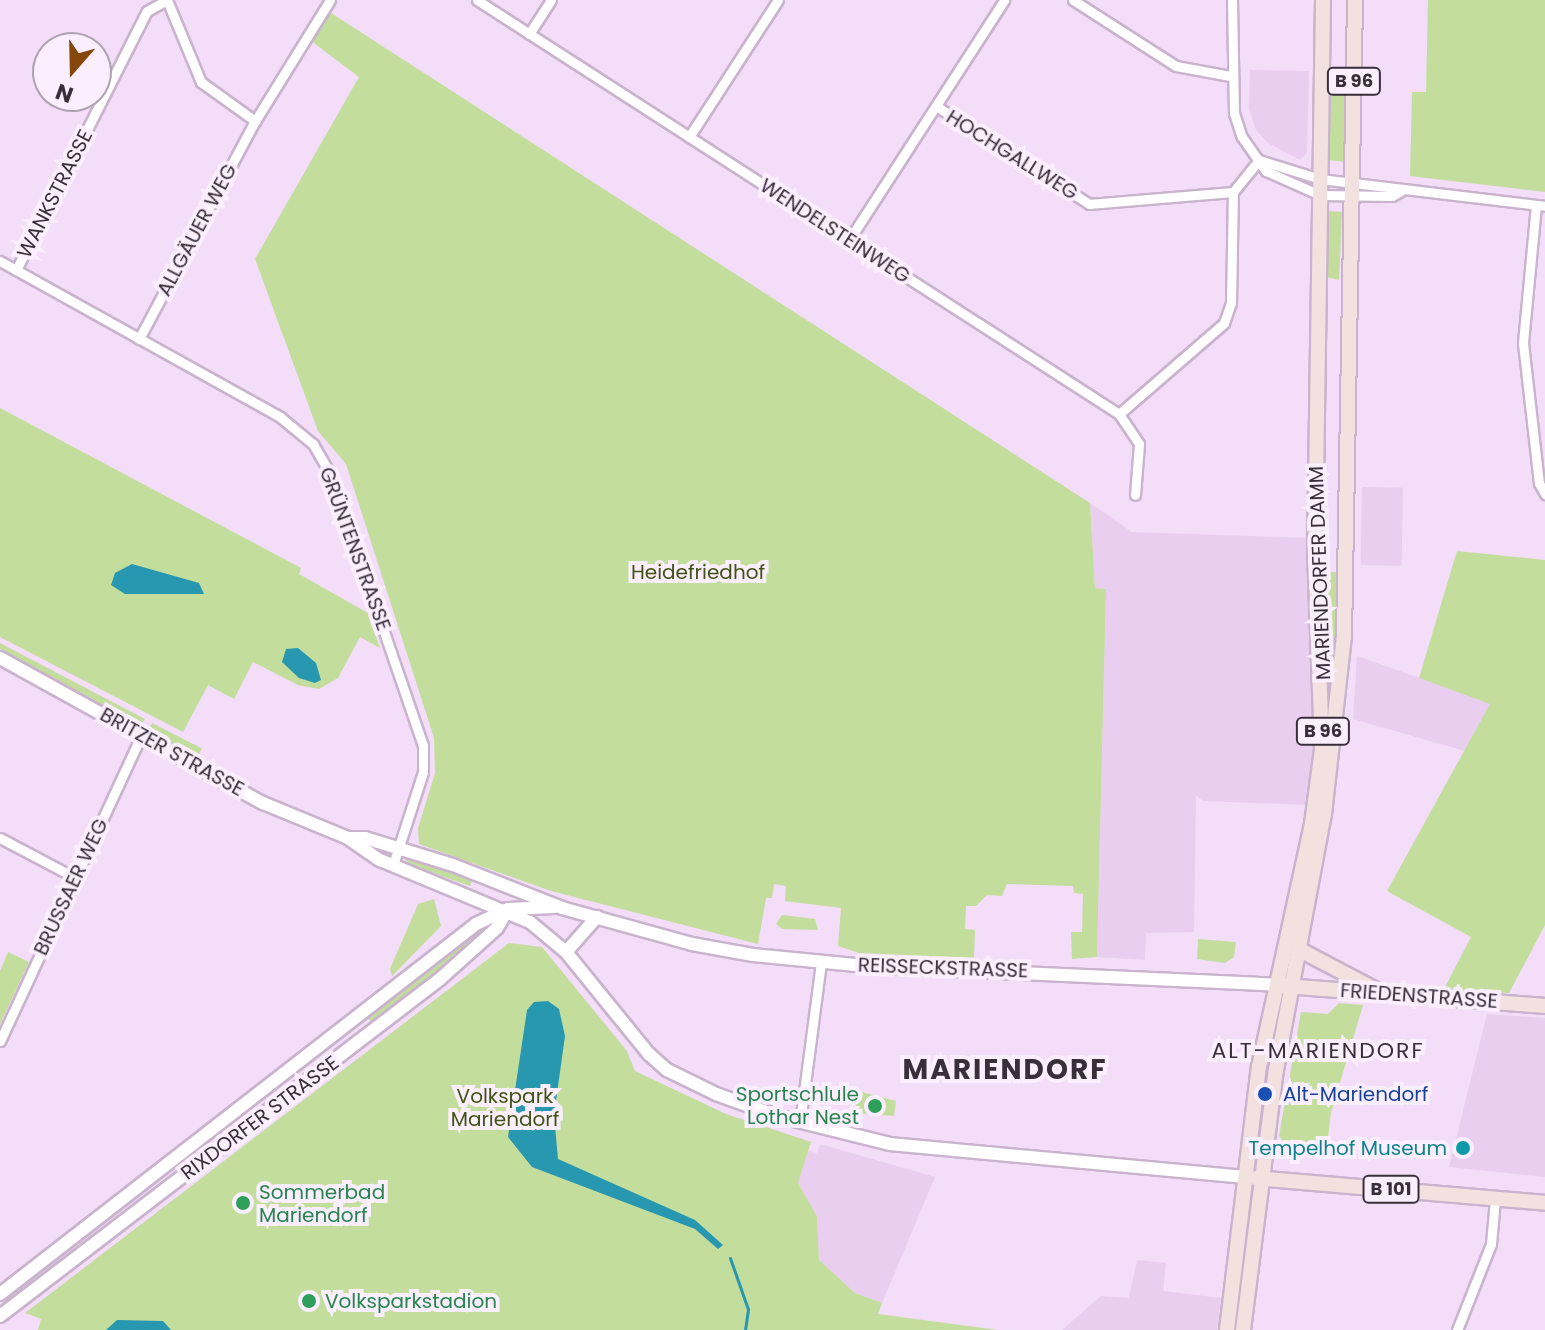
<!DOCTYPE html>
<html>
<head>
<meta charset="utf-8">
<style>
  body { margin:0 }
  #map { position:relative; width:1545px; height:1330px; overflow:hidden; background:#f3ddf8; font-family:Poppins,sans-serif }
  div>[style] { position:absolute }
  .built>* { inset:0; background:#eaceef; transform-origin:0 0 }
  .green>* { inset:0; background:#c3dd9d; transform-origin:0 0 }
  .water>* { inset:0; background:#2897b0 }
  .stream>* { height:3px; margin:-1.5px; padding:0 1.5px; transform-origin:1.5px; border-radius:1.5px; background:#2897b0 }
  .roads { filter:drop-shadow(2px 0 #c9b3cd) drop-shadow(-2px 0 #c9b3cd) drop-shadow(0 2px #c9b3cd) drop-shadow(0 -2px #c9b3cd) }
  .street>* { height:9px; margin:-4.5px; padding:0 4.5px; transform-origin:4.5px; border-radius:4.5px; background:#fff }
  .secondary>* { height:12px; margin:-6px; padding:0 6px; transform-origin:6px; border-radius:6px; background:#fff }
  .primary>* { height:14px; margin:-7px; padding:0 7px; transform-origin:7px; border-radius:7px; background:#f3e1e0 }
  .dots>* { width:22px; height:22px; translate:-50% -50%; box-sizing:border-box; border:4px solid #fbeefe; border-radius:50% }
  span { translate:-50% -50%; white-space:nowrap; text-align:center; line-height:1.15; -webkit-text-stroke:8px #fbeefe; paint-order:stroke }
  .shield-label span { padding:2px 6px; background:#fbeefe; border:2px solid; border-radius:6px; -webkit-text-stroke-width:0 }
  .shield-label { font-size:18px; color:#382f3a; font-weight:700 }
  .street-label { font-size:20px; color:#382f3a }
  .park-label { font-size:20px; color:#3f5412 }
  .leisure-label { font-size:20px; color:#27864d }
  .right { translate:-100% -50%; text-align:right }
  .left { translate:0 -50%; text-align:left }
  .transit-label { font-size:20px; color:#164399 }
  .culture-label { font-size:20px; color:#0d838f }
  .neighbourhood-label { font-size:22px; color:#382f3a; letter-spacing:2px }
  .district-label { font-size:28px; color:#382f3a; font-weight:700; letter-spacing:2px }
  .north { position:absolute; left:32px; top:32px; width:80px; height:80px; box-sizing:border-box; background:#fbeefe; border:2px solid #ada2b0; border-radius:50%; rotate:200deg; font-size:22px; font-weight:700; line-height:32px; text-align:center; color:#382f3a }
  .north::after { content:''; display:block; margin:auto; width:28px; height:36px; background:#86470a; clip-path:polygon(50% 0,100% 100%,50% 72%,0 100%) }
</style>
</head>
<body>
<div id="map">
  <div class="built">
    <div style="clip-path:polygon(1250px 70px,1309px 71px,1307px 153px,1300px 160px,1268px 143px,1256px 130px,1249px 109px)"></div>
    <div style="left:1362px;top:487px;width:41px;height:78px;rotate:1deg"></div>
    <div style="clip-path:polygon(1090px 503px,1132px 532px,1309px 538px,1317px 707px,1308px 805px,1203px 801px,1196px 795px,1194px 932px,1146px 933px,1145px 960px,1097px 957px,1106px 589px,1095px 588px)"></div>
    <div style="clip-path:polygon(1357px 656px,1491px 703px,1465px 751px,1353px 719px)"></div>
    <div style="clip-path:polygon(1487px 1014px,1545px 1018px,1545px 1177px,1449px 1167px)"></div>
    <div style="clip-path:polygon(820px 1144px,935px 1177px,882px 1303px,855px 1293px,819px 1260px,817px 1216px,798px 1183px,808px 1151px,817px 1153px)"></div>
    <div style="clip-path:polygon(1137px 1260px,1166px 1263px,1163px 1291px,1221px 1298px,1217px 1330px,1062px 1330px,1101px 1296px,1129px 1298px)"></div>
  </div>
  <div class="green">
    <div style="clip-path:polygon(1428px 0,1545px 0,1545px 192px,1410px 176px,1412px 92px,1426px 92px)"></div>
    <div style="clip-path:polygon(328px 11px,1090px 503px,1095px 588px,1106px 589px,1097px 957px,1072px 959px,1071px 932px,1082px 932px,1083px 894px,1074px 893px,1073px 886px,1007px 884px,1002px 896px,987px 895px,976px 906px,966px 906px,965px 929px,975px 930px,974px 958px,859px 953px,838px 946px,841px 908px,785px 901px,786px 886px,774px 884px,772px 898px,766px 898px,758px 944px,551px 891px,419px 844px,418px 828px,435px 773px,434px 738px,346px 464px,318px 431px,255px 259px,359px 77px,310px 40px)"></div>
    <div style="clip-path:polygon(1346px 84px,1347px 162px,1327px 160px,1328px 86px)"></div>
    <div style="clip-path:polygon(1327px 211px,1342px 212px,1339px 280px,1326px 277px)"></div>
    <div style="clip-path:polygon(0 408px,301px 568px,299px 574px,368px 613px,380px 648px,360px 637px,338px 678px,319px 689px,298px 685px,253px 662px,234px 699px,208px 685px,183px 732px,0 637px)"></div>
    <div style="clip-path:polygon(1457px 551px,1545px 560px,1545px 925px,1509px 993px,1444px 989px,1471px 937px,1387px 891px,1490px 704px,1419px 678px)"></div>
    <div style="clip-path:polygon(1322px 572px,1340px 572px,1332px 674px,1330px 673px)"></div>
    <div style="clip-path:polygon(0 643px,145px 719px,140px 726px,0 649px)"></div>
    <div style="left:152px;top:723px;width:56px;height:10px;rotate:27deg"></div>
    <div style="clip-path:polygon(401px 856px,473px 878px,470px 886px,411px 865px)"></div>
    <div style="clip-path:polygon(434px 899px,441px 926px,392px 976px,390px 969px,418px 904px)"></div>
    <div style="clip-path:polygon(782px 915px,815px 919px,818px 930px,782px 929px,776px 924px)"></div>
    <div style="clip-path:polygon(483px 927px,486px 930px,436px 978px,374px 1026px,367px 1017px)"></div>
    <div style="clip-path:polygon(1198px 939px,1236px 942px,1234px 957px,1225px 963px,1197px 959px)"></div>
    <div style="clip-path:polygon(509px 943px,542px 947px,627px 1051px,635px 1071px,726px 1114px,811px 1142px,798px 1183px,817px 1216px,819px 1260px,855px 1293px,882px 1303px,878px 1314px,998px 1330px,38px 1330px,41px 1319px,25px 1313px)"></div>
    <div style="clip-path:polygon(8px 952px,29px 962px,0 1024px,0 971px)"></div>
    <div style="clip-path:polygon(1339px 1003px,1363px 1005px,1331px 1113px,1326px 1153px,1288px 1149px,1279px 1136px,1301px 1012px,1328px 1014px)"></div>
    <div style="clip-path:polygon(858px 1091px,896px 1101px,894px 1116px,855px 1113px)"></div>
  </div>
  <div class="water">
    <div style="clip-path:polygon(132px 564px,199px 583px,204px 594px,125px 594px,111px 585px,115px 573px)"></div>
    <div style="clip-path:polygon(298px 648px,316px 663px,321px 680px,315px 683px,299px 678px,282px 662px,286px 649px)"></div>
    <div style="clip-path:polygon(548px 1001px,559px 1009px,565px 1036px,554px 1115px,558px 1159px,695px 1220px,723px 1245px,718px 1249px,695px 1229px,532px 1167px,508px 1137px,527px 1010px,534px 1002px)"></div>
    <div style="clip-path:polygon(117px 1320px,163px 1321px,171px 1330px,106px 1330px)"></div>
  </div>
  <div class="stream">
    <div style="left:730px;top:1258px;width:54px;rotate:70.6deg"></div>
    <div style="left:748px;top:1309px;width:21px;rotate:98deg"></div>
  </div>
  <div class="roads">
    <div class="street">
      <div style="left:167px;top:0;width:89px;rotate:67.5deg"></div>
      <div style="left:201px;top:82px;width:67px;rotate:35.8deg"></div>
      <div style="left:477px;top:0;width:764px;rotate:32.82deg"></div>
      <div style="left:1119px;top:414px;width:36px;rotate:56deg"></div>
      <div style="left:1139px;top:444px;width:51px;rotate:94.5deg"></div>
      <div style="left:1073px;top:0;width:122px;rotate:32.7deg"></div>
      <div style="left:1176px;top:66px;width:55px;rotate:10.5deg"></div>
      <div style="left:1232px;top:0;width:113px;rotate:89deg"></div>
      <div style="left:1234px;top:113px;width:25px;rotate:72deg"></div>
      <div style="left:1242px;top:137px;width:42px;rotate:54.8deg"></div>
      <div style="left:1266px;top:171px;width:59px;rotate:24deg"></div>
      <div style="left:1320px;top:195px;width:72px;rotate:0.8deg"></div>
      <div style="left:1392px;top:196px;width:10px;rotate:-29deg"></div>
      <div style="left:529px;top:34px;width:40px;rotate:-57.1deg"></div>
      <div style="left:936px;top:106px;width:182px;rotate:32.6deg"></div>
      <div style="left:1089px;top:204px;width:144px;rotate:-4.8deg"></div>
      <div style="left:689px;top:137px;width:163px;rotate:-57deg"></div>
      <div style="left:1259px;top:160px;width:64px;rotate:17.3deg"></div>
      <div style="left:1320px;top:179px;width:227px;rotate:6.8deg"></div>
      <div style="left:1536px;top:205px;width:139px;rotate:95.4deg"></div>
      <div style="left:1523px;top:343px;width:141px;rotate:83.5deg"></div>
      <div style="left:1539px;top:483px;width:13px;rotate:61deg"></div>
      <div style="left:849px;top:240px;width:286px;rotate:-57.1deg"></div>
      <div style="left:0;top:261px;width:321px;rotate:29.1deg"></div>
      <div style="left:280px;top:417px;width:43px;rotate:39.3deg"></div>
      <div style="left:313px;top:444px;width:34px;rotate:60deg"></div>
      <div style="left:330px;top:474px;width:287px;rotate:71.1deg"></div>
      <div style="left:423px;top:746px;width:26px;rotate:90deg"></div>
      <div style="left:423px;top:772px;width:98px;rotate:107.9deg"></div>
      <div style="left:16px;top:270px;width:290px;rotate:-63.2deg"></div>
      <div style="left:147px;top:11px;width:23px;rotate:-29deg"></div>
      <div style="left:139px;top:339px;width:247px;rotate:-62deg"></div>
      <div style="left:255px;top:121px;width:142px;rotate:-58.2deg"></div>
      <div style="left:1119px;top:414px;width:139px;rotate:-40.9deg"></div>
      <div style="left:1224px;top:323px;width:21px;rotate:-71deg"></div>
      <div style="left:1231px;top:303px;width:111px;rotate:-89deg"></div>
      <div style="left:1233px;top:192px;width:41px;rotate:-50.9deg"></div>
      <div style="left:0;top:838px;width:86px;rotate:27.8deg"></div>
      <div style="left:0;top:1041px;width:339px;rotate:-65.2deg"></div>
      <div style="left:800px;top:1122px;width:160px;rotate:-82.5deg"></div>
      <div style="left:1457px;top:1330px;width:92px;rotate:-68.4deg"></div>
      <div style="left:1491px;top:1244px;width:45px;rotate:-84.9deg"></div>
    </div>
    <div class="secondary">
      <div style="left:0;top:658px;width:300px;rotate:28.9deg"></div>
      <div style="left:263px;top:803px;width:92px;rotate:22.4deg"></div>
      <div style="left:348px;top:838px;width:39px;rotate:35deg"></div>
      <div style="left:380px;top:860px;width:162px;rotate:22.5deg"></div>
      <div style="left:530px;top:922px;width:47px;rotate:39.8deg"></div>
      <div style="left:566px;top:952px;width:132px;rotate:50.9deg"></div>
      <div style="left:649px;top:1054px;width:24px;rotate:42deg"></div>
      <div style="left:667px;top:1070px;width:55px;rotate:26.1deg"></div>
      <div style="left:716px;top:1094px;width:65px;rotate:19.8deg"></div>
      <div style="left:777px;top:1116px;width:116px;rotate:13.9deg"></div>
      <div style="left:890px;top:1144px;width:359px;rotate:5.3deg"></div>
      <div style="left:348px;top:838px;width:17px"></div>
      <div style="left:365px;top:838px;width:92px;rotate:17.1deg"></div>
      <div style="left:453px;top:865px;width:117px;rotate:21.5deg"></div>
      <div style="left:562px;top:908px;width:135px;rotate:15.5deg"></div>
      <div style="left:692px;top:944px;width:62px;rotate:10.2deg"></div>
      <div style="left:753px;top:955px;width:113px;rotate:5.6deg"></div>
      <div style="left:865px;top:966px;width:411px;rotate:2.6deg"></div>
      <div style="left:566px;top:952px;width:47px;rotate:-48.5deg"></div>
      <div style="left:0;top:1294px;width:603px;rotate:-37.86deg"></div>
      <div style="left:476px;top:924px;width:35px;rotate:-25deg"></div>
      <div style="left:508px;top:909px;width:46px;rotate:-2.5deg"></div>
      <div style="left:0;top:1316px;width:554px;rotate:-37.45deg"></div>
      <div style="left:440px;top:979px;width:76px;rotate:-41.8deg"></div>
      <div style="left:497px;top:928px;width:22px;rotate:-60deg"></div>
    </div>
    <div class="primary">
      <div style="left:1300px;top:950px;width:88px;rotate:27.7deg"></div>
      <div style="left:1285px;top:986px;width:261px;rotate:4.4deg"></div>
      <div style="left:1256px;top:1178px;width:290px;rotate:4.9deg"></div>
      <div style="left:1227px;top:1330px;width:265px;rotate:-83.1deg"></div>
      <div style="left:1259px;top:1067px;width:249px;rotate:-77.7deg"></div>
      <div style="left:1312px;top:824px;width:76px;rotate:-82.4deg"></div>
      <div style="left:1322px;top:749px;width:196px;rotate:-92deg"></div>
      <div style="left:1315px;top:553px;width:553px;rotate:-89.17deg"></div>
      <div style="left:1243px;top:1330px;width:262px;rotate:-82.8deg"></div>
      <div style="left:1276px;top:1070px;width:260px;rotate:-79.4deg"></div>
      <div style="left:1324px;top:814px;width:178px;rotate:-83.6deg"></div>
      <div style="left:1344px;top:637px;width:637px;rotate:-89.01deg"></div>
    </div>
  </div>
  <div class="dots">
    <div style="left:1265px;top:1094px;background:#1a4fb4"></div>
    <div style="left:875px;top:1106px;background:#2e9e5b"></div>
    <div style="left:1463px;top:1148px;background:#0f9aa8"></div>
    <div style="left:243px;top:1203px;background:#2e9e5b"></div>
    <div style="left:309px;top:1301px;background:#2e9e5b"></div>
  </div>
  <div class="shield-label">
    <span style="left:1354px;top:81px">B 96</span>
    <span style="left:1323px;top:731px">B 96</span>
    <span style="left:1391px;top:1189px">B 101</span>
  </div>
  <div class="street-label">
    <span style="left:1012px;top:155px;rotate:32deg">HOCHGALLWEG</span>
    <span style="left:55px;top:194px;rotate:-63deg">WANKSTRASSE</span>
    <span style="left:197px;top:230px;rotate:-62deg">ALLGÄUER WEG</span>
    <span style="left:835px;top:231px;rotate:33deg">WENDELSTEINWEG</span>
    <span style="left:355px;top:549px;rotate:70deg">GRÜNTENSTRASSE</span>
    <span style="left:1320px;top:573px;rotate:-92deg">MARIENDORFER DAMM</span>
    <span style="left:172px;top:752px;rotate:29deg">BRITZER STRASSE</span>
    <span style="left:71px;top:887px;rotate:-65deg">BRUSSAER WEG</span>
    <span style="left:943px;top:968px;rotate:2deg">REISSECKSTRASSE</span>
    <span style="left:1419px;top:996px;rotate:4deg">FRIEDENSTRASSE</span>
    <span style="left:260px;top:1118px;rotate:-37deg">RIXDORFER STRASSE</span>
  </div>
  <div class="park-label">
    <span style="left:698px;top:572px">Heidefriedhof</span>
    <span style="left:505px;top:1108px">Volkspark<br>Mariendorf</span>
  </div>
  <div class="leisure-label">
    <span class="right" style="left:859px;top:1106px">Sportschlule<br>Lothar Nest</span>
    <span class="left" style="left:259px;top:1204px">Sommerbad<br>Mariendorf</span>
    <span class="left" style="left:325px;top:1301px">Volksparkstadion</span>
  </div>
  <div class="transit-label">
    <span class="left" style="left:1283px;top:1094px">Alt-Mariendorf</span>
  </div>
  <div class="culture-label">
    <span class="right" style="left:1447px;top:1148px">Tempelhof Museum</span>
  </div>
  <div class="neighbourhood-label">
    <span style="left:1318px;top:1051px">ALT-MARIENDORF</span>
  </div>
  <div class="district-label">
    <span style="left:1005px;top:1070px">MARIENDORF</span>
  </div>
  <div class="north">N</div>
</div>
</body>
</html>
